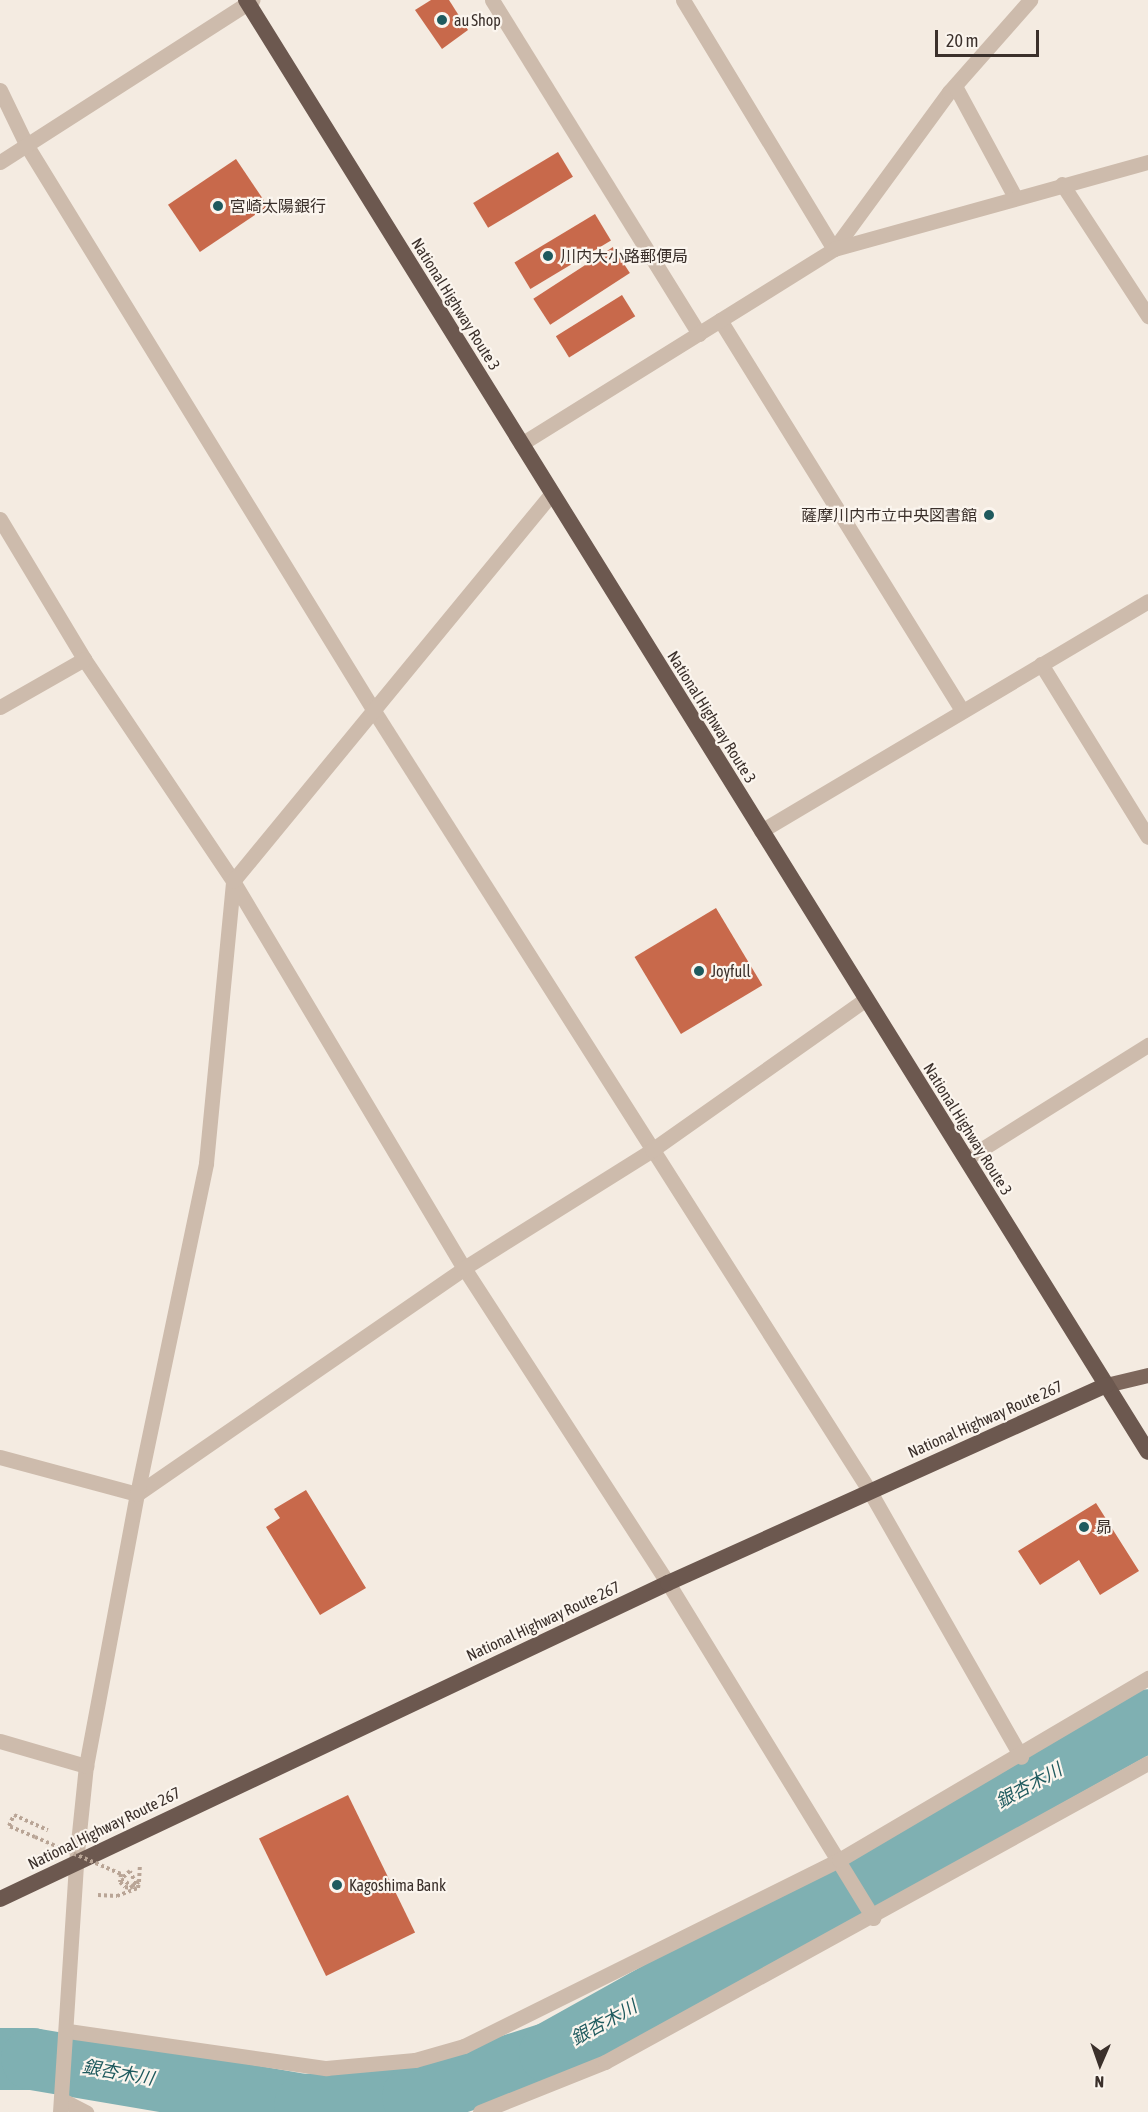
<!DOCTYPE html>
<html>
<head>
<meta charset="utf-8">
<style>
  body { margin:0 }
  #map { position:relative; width:1148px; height:2112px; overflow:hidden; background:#f4ebe1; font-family:"Asap Condensed","Noto Sans JP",sans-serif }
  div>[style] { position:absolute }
  .river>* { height:62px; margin:-31px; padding:0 31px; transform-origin:31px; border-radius:31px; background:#7fb0b2 }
  .building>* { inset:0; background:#c8694b; transform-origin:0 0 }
  .path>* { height:4px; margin-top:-2px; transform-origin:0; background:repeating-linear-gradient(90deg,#b9a596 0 3px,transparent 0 6px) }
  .service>* { height:15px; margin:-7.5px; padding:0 7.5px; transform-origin:7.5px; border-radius:7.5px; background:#cdbbac }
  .minor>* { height:15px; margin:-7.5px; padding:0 7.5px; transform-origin:7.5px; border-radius:7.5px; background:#cdbbac }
  .tertiary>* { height:15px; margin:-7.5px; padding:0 7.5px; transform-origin:7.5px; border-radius:7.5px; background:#cdbbac }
  .primary>* { height:15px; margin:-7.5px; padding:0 7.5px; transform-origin:7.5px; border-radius:7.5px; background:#7d675c }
  .trunk>* { height:16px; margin:-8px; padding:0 8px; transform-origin:8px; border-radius:8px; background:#6c584f }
  .path-bridge>* { height:4px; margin-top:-2px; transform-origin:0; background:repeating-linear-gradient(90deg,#b9a596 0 3px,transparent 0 6px) }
  .dots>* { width:16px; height:16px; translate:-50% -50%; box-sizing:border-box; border:3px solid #fbf5ee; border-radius:50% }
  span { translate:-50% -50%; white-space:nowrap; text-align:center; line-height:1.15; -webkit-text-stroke:4.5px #fbf5ee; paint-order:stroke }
  .poi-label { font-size:16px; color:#3b302b }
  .left { translate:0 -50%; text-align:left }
  .right { translate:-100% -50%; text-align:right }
  .street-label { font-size:16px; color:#3b302b }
  .water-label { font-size:18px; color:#1f5a5e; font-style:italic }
  .north { position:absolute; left:1070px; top:2034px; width:60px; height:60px; -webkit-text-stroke:4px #fbf5ee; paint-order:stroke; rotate:182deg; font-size:16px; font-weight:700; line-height:24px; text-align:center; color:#3b302b }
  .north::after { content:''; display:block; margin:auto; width:21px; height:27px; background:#3b302b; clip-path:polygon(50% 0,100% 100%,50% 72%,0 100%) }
  .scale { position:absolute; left:935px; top:30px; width:104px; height:27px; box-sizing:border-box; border:3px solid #3b302b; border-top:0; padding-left:8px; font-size:18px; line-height:21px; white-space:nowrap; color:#3b302b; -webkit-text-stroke:4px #fbf5ee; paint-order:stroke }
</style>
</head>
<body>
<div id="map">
  <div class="river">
    <div style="left:0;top:2059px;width:32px"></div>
    <div style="left:32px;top:2059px;width:277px;rotate:9.6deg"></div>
    <div style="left:305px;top:2105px;width:108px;rotate:-4.2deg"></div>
    <div style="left:413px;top:2097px;width:144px;rotate:-17.8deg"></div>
    <div style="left:550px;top:2053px;width:684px;rotate:-29.11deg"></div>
  </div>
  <div class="building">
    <div style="clip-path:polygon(431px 0,449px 0,468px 30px,442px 49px,415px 10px)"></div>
    <div style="left:558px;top:152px;width:29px;height:99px;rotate:59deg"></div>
    <div style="left:236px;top:159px;width:57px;height:82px;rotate:56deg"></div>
    <div style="left:595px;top:214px;width:31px;height:94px;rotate:59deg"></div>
    <div style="left:613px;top:247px;width:31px;height:95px;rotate:57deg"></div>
    <div style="left:622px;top:295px;width:25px;height:78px;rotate:58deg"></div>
    <div style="left:716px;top:908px;width:90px;height:95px;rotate:59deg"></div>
    <div style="clip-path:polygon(306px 1490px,366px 1588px,320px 1615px,266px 1527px,280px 1518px,274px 1509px)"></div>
    <div style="clip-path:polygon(1096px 1503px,1139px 1571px,1100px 1595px,1079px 1560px,1040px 1585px,1018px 1551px)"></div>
    <div style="left:348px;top:1795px;width:153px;height:99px;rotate:64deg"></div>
  </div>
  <div class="path">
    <div style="left:35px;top:1837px;width:28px;rotate:-157deg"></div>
    <div style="left:9px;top:1826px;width:12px;rotate:-66deg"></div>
    <div style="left:14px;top:1815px;width:37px;rotate:24deg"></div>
    <div style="left:132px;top:1886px;width:8px;rotate:-30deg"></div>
    <div style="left:139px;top:1882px;width:18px;rotate:-87deg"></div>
    <div style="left:98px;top:1895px;width:19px;rotate:3deg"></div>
    <div style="left:117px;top:1896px;width:22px;rotate:-21deg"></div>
    <div style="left:138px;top:1888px;width:6px;rotate:-81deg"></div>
  </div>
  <div class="service">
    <div style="left:480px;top:2112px;width:135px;rotate:-21.8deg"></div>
    <div style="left:605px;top:2062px;width:620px;rotate:-28.84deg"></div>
  </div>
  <div class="minor">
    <div style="left:492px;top:0;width:393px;rotate:58.2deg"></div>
    <div style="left:683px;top:0;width:291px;rotate:58.8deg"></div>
    <div style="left:834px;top:249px;width:195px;rotate:-53.8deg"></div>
    <div style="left:949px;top:92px;width:123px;rotate:-48.6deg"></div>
    <div style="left:0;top:90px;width:62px;rotate:64.3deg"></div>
    <div style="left:27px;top:146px;width:663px;rotate:58.44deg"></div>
    <div style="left:374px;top:711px;width:923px;rotate:57.57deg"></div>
    <div style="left:869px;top:1490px;width:307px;rotate:60.3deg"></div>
    <div style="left:0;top:162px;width:300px;rotate:-32.7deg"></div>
    <div style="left:1062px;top:184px;width:158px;rotate:56.9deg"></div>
    <div style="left:720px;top:320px;width:459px;rotate:58.2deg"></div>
    <div style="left:0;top:519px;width:163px;rotate:59deg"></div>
    <div style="left:84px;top:659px;width:267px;rotate:56.1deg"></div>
    <div style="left:233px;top:881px;width:451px;rotate:59.2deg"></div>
    <div style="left:464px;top:1268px;width:375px;rotate:57.1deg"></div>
    <div style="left:668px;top:1583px;width:393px;rotate:58.5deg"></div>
    <div style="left:1041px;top:664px;width:203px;rotate:58.3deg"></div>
    <div style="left:0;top:707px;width:97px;rotate:-29.7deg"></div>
    <div style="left:761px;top:831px;width:450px;rotate:-30.7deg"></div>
    <div style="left:966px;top:1159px;width:215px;rotate:-32.1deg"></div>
    <div style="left:0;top:1457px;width:142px;rotate:15.1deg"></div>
    <div style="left:137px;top:1494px;width:397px;rotate:-34.6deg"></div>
    <div style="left:464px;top:1268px;width:222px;rotate:-32.1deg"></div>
    <div style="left:652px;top:1150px;width:262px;rotate:-35.2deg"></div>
    <div style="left:68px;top:2031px;width:261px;rotate:8.2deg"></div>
    <div style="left:326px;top:2068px;width:89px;rotate:-5.1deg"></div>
    <div style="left:415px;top:2060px;width:51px;rotate:-15.9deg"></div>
    <div style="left:464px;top:2046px;width:419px;rotate:-26.4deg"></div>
    <div style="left:839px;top:1860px;width:359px;rotate:-30.5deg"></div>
    <div style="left:64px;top:2101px;width:25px;rotate:27deg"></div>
    <div style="left:60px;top:2112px;width:251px;rotate:-86.3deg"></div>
  </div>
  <div class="tertiary">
    <div style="left:955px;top:86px;width:124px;rotate:61.6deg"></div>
    <div style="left:521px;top:444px;width:369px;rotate:-31.9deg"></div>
    <div style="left:834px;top:249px;width:326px;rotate:-15.5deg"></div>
    <div style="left:0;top:1741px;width:90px;rotate:16.2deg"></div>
    <div style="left:76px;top:1862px;width:97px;rotate:-84.1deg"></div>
    <div style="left:86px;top:1766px;width:277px;rotate:-79.4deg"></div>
    <div style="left:137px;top:1494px;width:338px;rotate:-78.2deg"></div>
    <div style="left:206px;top:1163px;width:283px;rotate:-84.5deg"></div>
    <div style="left:233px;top:881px;width:502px;rotate:-50.57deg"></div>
  </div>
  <div class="primary">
    <div style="left:1106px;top:1385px;width:43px;rotate:-13.4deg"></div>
  </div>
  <div class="trunk">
    <div style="left:246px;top:0;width:1709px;rotate:58.15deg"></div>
    <div style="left:0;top:1899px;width:739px;rotate:-25.32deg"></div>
    <div style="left:668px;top:1583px;width:481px;rotate:-24.3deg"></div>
  </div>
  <div class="path-bridge">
    <div style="left:35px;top:1837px;width:94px;rotate:23.3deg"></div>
    <div style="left:121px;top:1874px;width:8px;rotate:97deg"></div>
    <div style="left:120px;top:1882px;width:7px;rotate:45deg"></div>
    <div style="left:125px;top:1887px;width:5px;rotate:11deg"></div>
    <div style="left:130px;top:1888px;width:7px;rotate:-34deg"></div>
    <div style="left:136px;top:1884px;width:14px;rotate:-115deg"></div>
    <div style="left:130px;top:1871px;width:12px;rotate:138deg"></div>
    <div style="left:121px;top:1879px;width:13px;rotate:32deg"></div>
  </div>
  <div class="dots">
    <div style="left:442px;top:20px;background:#1f5a5e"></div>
    <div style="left:218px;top:206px;background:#1f5a5e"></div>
    <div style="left:548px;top:256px;background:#1f5a5e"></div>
    <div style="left:989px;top:515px;background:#1f5a5e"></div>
    <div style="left:699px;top:971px;background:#1f5a5e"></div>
    <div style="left:1084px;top:1527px;background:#1f5a5e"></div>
    <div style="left:337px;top:1885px;background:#1f5a5e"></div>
  </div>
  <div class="poi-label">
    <span class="left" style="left:454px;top:20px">au Shop</span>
    <span class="left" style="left:230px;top:206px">宮崎太陽銀行</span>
    <span class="left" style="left:560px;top:256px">川内大小路郵便局</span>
    <span class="right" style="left:977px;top:515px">薩摩川内市立中央図書館</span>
    <span class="left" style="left:711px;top:971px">Joyfull</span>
    <span class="left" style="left:1096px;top:1527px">昴</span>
    <span class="left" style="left:349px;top:1885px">Kagoshima Bank</span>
  </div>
  <div class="street-label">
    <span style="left:456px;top:304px;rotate:58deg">National Highway Route 3</span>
    <span style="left:712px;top:717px;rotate:58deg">National Highway Route 3</span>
    <span style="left:968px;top:1129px;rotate:58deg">National Highway Route 3</span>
    <span style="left:985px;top:1419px;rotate:-24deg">National Highway Route 267</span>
    <span style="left:543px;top:1621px;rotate:-25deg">National Highway Route 267</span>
    <span style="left:104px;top:1828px;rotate:-26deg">National Highway Route 267</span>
  </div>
  <div class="water-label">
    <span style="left:1029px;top:1786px;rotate:-29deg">銀杏木川</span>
    <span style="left:604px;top:2023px;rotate:-29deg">銀杏木川</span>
    <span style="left:118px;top:2073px;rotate:10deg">銀杏木川</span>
  </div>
  <div class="north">N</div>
  <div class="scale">20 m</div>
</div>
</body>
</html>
